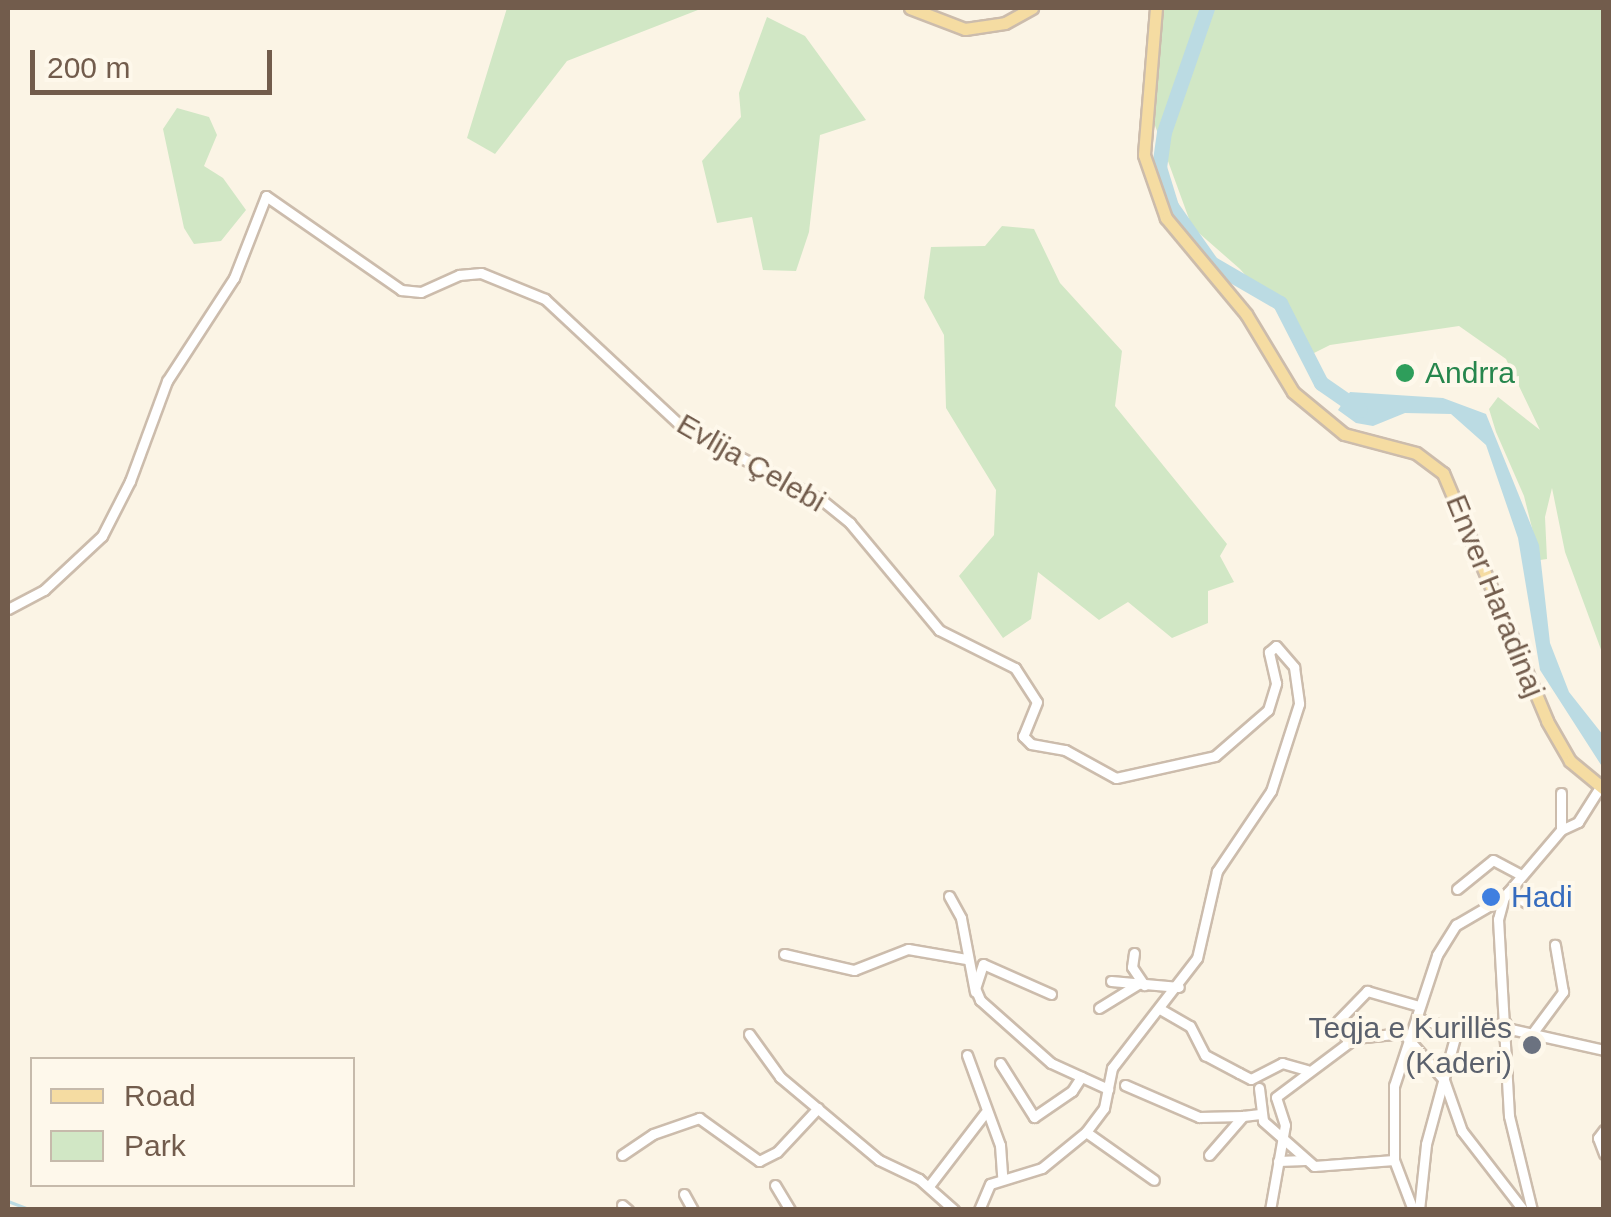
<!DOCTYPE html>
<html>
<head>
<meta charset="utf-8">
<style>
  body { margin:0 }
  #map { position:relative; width:1611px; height:1217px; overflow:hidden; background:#fbf4e5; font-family:Arial,sans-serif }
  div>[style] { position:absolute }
  .green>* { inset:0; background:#d1e7c5 }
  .water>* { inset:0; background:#bbdbe3 }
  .stream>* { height:2.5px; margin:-1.25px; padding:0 1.25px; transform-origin:1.25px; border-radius:1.25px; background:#bbdbe3 }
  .river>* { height:15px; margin:-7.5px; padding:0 7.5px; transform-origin:7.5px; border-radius:7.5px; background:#bbdbe3 }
  .roads { filter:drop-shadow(2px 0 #ccbcac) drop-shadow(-2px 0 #ccbcac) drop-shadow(0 2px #ccbcac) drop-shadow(0 -2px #ccbcac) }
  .minor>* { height:9px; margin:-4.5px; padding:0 4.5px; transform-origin:4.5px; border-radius:4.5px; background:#fff }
  .major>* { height:11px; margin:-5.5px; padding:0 5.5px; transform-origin:5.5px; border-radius:5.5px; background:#f5dca2 }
  .dots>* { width:28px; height:28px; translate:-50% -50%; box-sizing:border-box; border:5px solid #fef8eb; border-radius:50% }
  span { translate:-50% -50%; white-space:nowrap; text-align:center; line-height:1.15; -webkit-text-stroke:8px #fef8eb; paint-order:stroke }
  .leisure-label { font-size:30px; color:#27864d }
  .left { translate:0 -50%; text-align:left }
  .street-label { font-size:30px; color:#725c4c }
  .shop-label { font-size:30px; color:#366cbe }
  .worship-label { font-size:30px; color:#5b616d }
  .right { translate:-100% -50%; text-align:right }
  .frame { position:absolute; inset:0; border:10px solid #725c4c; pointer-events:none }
  .legend { position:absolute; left:30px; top:1057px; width:325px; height:130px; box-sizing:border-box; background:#fef8eb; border:2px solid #c6baab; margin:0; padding:12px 18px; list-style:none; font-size:30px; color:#725c4c }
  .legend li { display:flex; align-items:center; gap:20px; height:50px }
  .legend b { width:50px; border:2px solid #c6baab }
  .scale { position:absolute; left:30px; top:50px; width:242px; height:45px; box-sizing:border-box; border:5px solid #725c4c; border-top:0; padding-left:12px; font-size:30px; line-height:35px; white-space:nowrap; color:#725c4c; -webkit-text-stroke:8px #fef8eb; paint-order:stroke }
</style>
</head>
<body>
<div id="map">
  <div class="green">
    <div style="clip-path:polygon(507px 8px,703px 8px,567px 61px,495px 154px,467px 138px)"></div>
    <div style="clip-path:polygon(1164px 8px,1603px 8px,1603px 655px,1565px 552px,1552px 488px,1545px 517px,1547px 559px,1540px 560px,1524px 496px,1496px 432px,1489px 409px,1498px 397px,1540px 430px,1506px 359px,1459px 326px,1330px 345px,1314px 353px,1240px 269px,1192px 227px,1149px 109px)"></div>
    <div style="clip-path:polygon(767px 17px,805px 36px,866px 120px,820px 135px,809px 232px,796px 271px,763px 270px,752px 217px,717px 223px,702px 161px,741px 117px,739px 93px)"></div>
    <div style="clip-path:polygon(177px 108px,209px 117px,217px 135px,204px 166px,223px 178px,246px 210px,221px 241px,194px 244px,184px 228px,163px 129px)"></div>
    <div style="clip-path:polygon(1002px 226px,1034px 229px,1060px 283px,1122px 351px,1115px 406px,1227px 544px,1220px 556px,1234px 582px,1208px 591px,1208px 623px,1172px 638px,1128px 602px,1099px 620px,1038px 572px,1031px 619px,1003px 638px,959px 576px,994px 535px,996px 490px,946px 408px,944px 335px,924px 298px,931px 247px,985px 246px)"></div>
  </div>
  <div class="water">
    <div style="clip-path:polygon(1350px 392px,1443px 398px,1486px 414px,1539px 545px,1550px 643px,1569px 692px,1603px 735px,1603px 768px,1540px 670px,1518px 538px,1486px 445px,1451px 414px,1405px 413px,1373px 426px,1356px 423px,1338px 410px)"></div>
  </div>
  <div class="stream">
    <div style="left:8px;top:1201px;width:26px;rotate:21deg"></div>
  </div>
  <div class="river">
    <div style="left:1207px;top:8px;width:131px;rotate:109.1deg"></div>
    <div style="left:1164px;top:132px;width:35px;rotate:98deg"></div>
    <div style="left:1159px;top:167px;width:41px;rotate:72.9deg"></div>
    <div style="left:1171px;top:206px;width:70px;rotate:54.9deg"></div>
    <div style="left:1211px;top:263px;width:80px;rotate:30.1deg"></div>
    <div style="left:1280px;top:303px;width:90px;rotate:62.9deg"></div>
    <div style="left:1321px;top:383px;width:47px;rotate:34.7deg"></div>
  </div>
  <div class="roads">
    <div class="minor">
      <div style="left:8px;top:609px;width:41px;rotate:-27.8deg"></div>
      <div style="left:44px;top:590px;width:79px;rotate:-43deg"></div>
      <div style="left:102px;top:536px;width:62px;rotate:-63deg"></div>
      <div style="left:130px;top:481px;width:107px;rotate:-69.7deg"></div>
      <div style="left:167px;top:381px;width:123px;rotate:-57deg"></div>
      <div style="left:234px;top:278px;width:88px;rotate:-68.7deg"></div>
      <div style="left:266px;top:196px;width:165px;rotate:34.8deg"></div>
      <div style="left:401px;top:290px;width:20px;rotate:6deg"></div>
      <div style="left:421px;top:292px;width:42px;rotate:-24.1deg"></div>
      <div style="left:459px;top:275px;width:22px;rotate:-5deg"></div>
      <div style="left:481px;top:273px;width:69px;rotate:22.1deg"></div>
      <div style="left:545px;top:299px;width:186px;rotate:43deg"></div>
      <div style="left:681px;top:426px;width:161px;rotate:27.8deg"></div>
      <div style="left:823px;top:501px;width:35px;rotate:39deg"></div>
      <div style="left:850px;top:523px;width:139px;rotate:50.2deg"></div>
      <div style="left:939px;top:630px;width:85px;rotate:26.6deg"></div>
      <div style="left:1015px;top:668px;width:40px;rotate:57.1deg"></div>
      <div style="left:1037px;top:702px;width:37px;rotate:112deg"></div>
      <div style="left:1023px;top:736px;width:11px;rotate:45deg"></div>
      <div style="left:1031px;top:744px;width:35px;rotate:10deg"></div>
      <div style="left:1065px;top:750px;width:58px;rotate:28.8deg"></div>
      <div style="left:1116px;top:778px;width:101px;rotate:-12.5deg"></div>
      <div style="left:1215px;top:756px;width:70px;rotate:-41deg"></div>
      <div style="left:1268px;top:710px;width:28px;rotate:-73deg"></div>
      <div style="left:1276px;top:683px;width:32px;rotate:-103deg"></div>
      <div style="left:1269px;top:652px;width:9px;rotate:-41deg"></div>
      <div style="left:1276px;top:646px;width:28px;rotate:49deg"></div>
      <div style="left:1294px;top:667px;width:37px;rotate:82deg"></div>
      <div style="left:1299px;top:704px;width:91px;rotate:107.8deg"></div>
      <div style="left:1271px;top:791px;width:97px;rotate:124deg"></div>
      <div style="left:1217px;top:871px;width:89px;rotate:102.9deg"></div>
      <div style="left:1197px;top:958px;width:139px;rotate:127.7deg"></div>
      <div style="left:1112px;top:1068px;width:41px;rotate:101.3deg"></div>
      <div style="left:1104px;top:1108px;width:30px;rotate:127deg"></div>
      <div style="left:1086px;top:1132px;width:57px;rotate:140.7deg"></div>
      <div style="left:1042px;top:1168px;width:54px;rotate:162.9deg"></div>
      <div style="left:990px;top:1184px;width:28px;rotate:113deg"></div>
      <div style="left:1561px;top:830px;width:37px;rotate:-90deg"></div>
      <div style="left:1457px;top:889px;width:46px;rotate:-38.9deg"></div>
      <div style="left:1493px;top:860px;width:32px;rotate:28deg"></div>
      <div style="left:1508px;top:892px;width:22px;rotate:30deg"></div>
      <div style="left:1527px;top:903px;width:40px;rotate:-7.1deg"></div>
      <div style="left:949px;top:896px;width:25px;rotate:61deg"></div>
      <div style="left:961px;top:918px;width:75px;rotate:79.3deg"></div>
      <div style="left:1504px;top:897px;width:23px;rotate:105deg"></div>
      <div style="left:1498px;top:919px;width:197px;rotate:86.8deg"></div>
      <div style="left:1509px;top:1116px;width:97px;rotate:76.3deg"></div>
      <div style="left:1134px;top:953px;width:14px;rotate:98deg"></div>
      <div style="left:1132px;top:967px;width:22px;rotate:56deg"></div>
      <div style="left:784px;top:954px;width:72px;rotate:12.9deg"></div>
      <div style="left:854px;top:970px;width:58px;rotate:-21.3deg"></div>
      <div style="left:908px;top:949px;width:59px;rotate:9.8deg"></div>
      <div style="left:1111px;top:981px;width:68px;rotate:5deg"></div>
      <div style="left:1051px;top:994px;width:74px;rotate:-156.2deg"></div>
      <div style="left:983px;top:964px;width:25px;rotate:108deg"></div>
      <div style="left:975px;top:988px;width:13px;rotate:67deg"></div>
      <div style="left:980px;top:1000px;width:95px;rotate:41.6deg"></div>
      <div style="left:1051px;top:1063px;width:63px;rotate:24.5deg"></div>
      <div style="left:1099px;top:1008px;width:46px;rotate:-31.6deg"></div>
      <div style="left:1160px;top:1009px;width:34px;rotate:30deg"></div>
      <div style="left:1190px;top:1026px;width:33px;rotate:63deg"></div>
      <div style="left:1205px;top:1055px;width:38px;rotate:28deg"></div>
      <div style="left:1239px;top:1073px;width:13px;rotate:27deg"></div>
      <div style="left:1251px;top:1079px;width:35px;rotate:-27deg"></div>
      <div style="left:1282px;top:1063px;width:26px;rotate:16deg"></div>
      <div style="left:1417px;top:1018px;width:42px;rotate:16.7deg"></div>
      <div style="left:1457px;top:1030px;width:49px;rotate:-8.3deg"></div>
      <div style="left:1506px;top:1028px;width:100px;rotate:12.7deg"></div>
      <div style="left:1534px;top:1031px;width:49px;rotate:-53.4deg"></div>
      <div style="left:1563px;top:992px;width:48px;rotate:-99.7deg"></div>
      <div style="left:749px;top:1034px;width:53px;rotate:54.2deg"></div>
      <div style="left:780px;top:1077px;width:129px;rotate:40deg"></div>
      <div style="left:879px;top:1160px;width:44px;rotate:25.4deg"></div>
      <div style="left:919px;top:1179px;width:47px;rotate:41.5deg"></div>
      <div style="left:1348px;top:1042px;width:23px;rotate:-115deg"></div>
      <div style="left:1338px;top:1021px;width:42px;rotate:-46deg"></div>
      <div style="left:1367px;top:991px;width:54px;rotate:16.1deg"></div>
      <div style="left:967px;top:1055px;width:96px;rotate:69.9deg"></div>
      <div style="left:1000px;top:1145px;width:31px;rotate:86deg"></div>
      <div style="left:1000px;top:1063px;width:64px;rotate:57.8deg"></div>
      <div style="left:1034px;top:1117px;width:46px;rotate:-34.4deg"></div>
      <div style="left:1072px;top:1091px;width:17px;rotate:-57deg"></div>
      <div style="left:1125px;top:1085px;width:81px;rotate:23.4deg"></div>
      <div style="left:1199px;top:1117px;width:44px;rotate:-1.3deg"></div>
      <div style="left:1259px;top:1088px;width:33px;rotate:83deg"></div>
      <div style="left:1263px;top:1121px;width:68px;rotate:41.4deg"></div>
      <div style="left:1314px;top:1166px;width:80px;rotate:-4.3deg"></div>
      <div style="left:1276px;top:1097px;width:99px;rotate:-36.8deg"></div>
      <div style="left:1355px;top:1038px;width:48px;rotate:-5.9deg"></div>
      <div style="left:1403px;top:1033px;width:62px;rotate:48.9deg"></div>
      <div style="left:1444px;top:1080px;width:54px;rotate:70.6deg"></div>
      <div style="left:1462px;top:1131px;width:100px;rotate:52.3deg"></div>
      <div style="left:1604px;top:1130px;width:10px;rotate:127deg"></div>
      <div style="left:1598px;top:1138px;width:17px;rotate:69deg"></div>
      <div style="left:1086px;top:1132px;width:83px;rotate:35.2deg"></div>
      <div style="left:622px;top:1155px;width:37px;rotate:-34deg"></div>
      <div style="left:653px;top:1134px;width:49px;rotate:-19.2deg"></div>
      <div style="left:699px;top:1118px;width:74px;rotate:35.6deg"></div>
      <div style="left:759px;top:1161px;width:20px;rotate:-27deg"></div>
      <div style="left:777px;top:1152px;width:60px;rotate:-47deg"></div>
      <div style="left:1209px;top:1155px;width:52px;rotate:-48.9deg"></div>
      <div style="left:1243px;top:1116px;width:17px;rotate:-7deg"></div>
      <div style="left:1278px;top:1161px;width:27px;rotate:-2deg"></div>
      <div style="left:775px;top:1185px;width:29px;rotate:59deg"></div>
      <div style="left:929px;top:1186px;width:92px;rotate:-52.5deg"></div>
      <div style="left:684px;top:1194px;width:18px;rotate:61deg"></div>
      <div style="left:622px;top:1205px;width:8px;rotate:40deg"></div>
      <div style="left:1270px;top:1210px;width:86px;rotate:-80deg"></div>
      <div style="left:1285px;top:1125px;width:29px;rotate:-108deg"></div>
      <div style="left:1413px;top:1210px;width:53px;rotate:-110.8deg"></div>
      <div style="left:1394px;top:1160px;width:74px;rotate:-90deg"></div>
      <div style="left:1394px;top:1086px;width:138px;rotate:-71.8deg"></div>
      <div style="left:1437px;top:955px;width:36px;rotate:-58deg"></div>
      <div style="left:1456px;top:925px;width:56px;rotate:-30.3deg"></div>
      <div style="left:1504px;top:897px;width:88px;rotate:-49.6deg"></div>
      <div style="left:1561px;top:830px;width:19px;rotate:-25deg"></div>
      <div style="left:1578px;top:822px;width:41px;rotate:-57.8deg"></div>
      <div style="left:1419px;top:1210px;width:66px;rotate:-83.9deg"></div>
      <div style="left:1426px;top:1144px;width:118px;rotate:-74.8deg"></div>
    </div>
    <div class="major">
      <div style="left:910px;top:8px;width:59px;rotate:20.9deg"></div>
      <div style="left:965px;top:29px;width:40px;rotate:-8.5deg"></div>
      <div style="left:1005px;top:23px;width:31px;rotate:-29deg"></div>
      <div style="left:1156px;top:8px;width:147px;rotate:94.7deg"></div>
      <div style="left:1144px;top:155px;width:67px;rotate:70.8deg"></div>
      <div style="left:1166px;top:218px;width:125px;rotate:50.2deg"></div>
      <div style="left:1246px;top:314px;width:91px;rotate:58.9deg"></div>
      <div style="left:1293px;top:392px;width:66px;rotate:39.5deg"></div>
      <div style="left:1344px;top:434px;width:74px;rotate:14.8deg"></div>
      <div style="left:1416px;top:453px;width:34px;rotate:37deg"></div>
      <div style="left:1443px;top:473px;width:269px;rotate:67.2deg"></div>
      <div style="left:1547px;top:721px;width:46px;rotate:60.1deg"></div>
      <div style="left:1570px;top:761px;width:44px;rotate:39.5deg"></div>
    </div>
  </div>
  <div class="dots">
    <div style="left:1405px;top:373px;background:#2e9e5b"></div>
    <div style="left:1491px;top:897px;background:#3f7fe0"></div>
    <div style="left:1532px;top:1045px;background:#6b7280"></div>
  </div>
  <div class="leisure-label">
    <span class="left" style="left:1425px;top:373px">Andrra</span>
  </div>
  <div class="street-label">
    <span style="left:751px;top:463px;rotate:30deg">Evlija Çelebi</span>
    <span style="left:1495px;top:596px;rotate:68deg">Enver Haradinaj</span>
  </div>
  <div class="shop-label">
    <span class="left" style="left:1511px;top:897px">Hadi</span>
  </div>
  <div class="worship-label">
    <span class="right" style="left:1512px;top:1045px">Teqja e Kurillës<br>(Kaderi)</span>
  </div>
  <div class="frame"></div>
  <ul class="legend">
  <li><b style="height:12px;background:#f5dca2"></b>Road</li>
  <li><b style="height:28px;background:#d1e7c5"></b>Park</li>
  </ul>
  <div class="scale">200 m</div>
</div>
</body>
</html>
